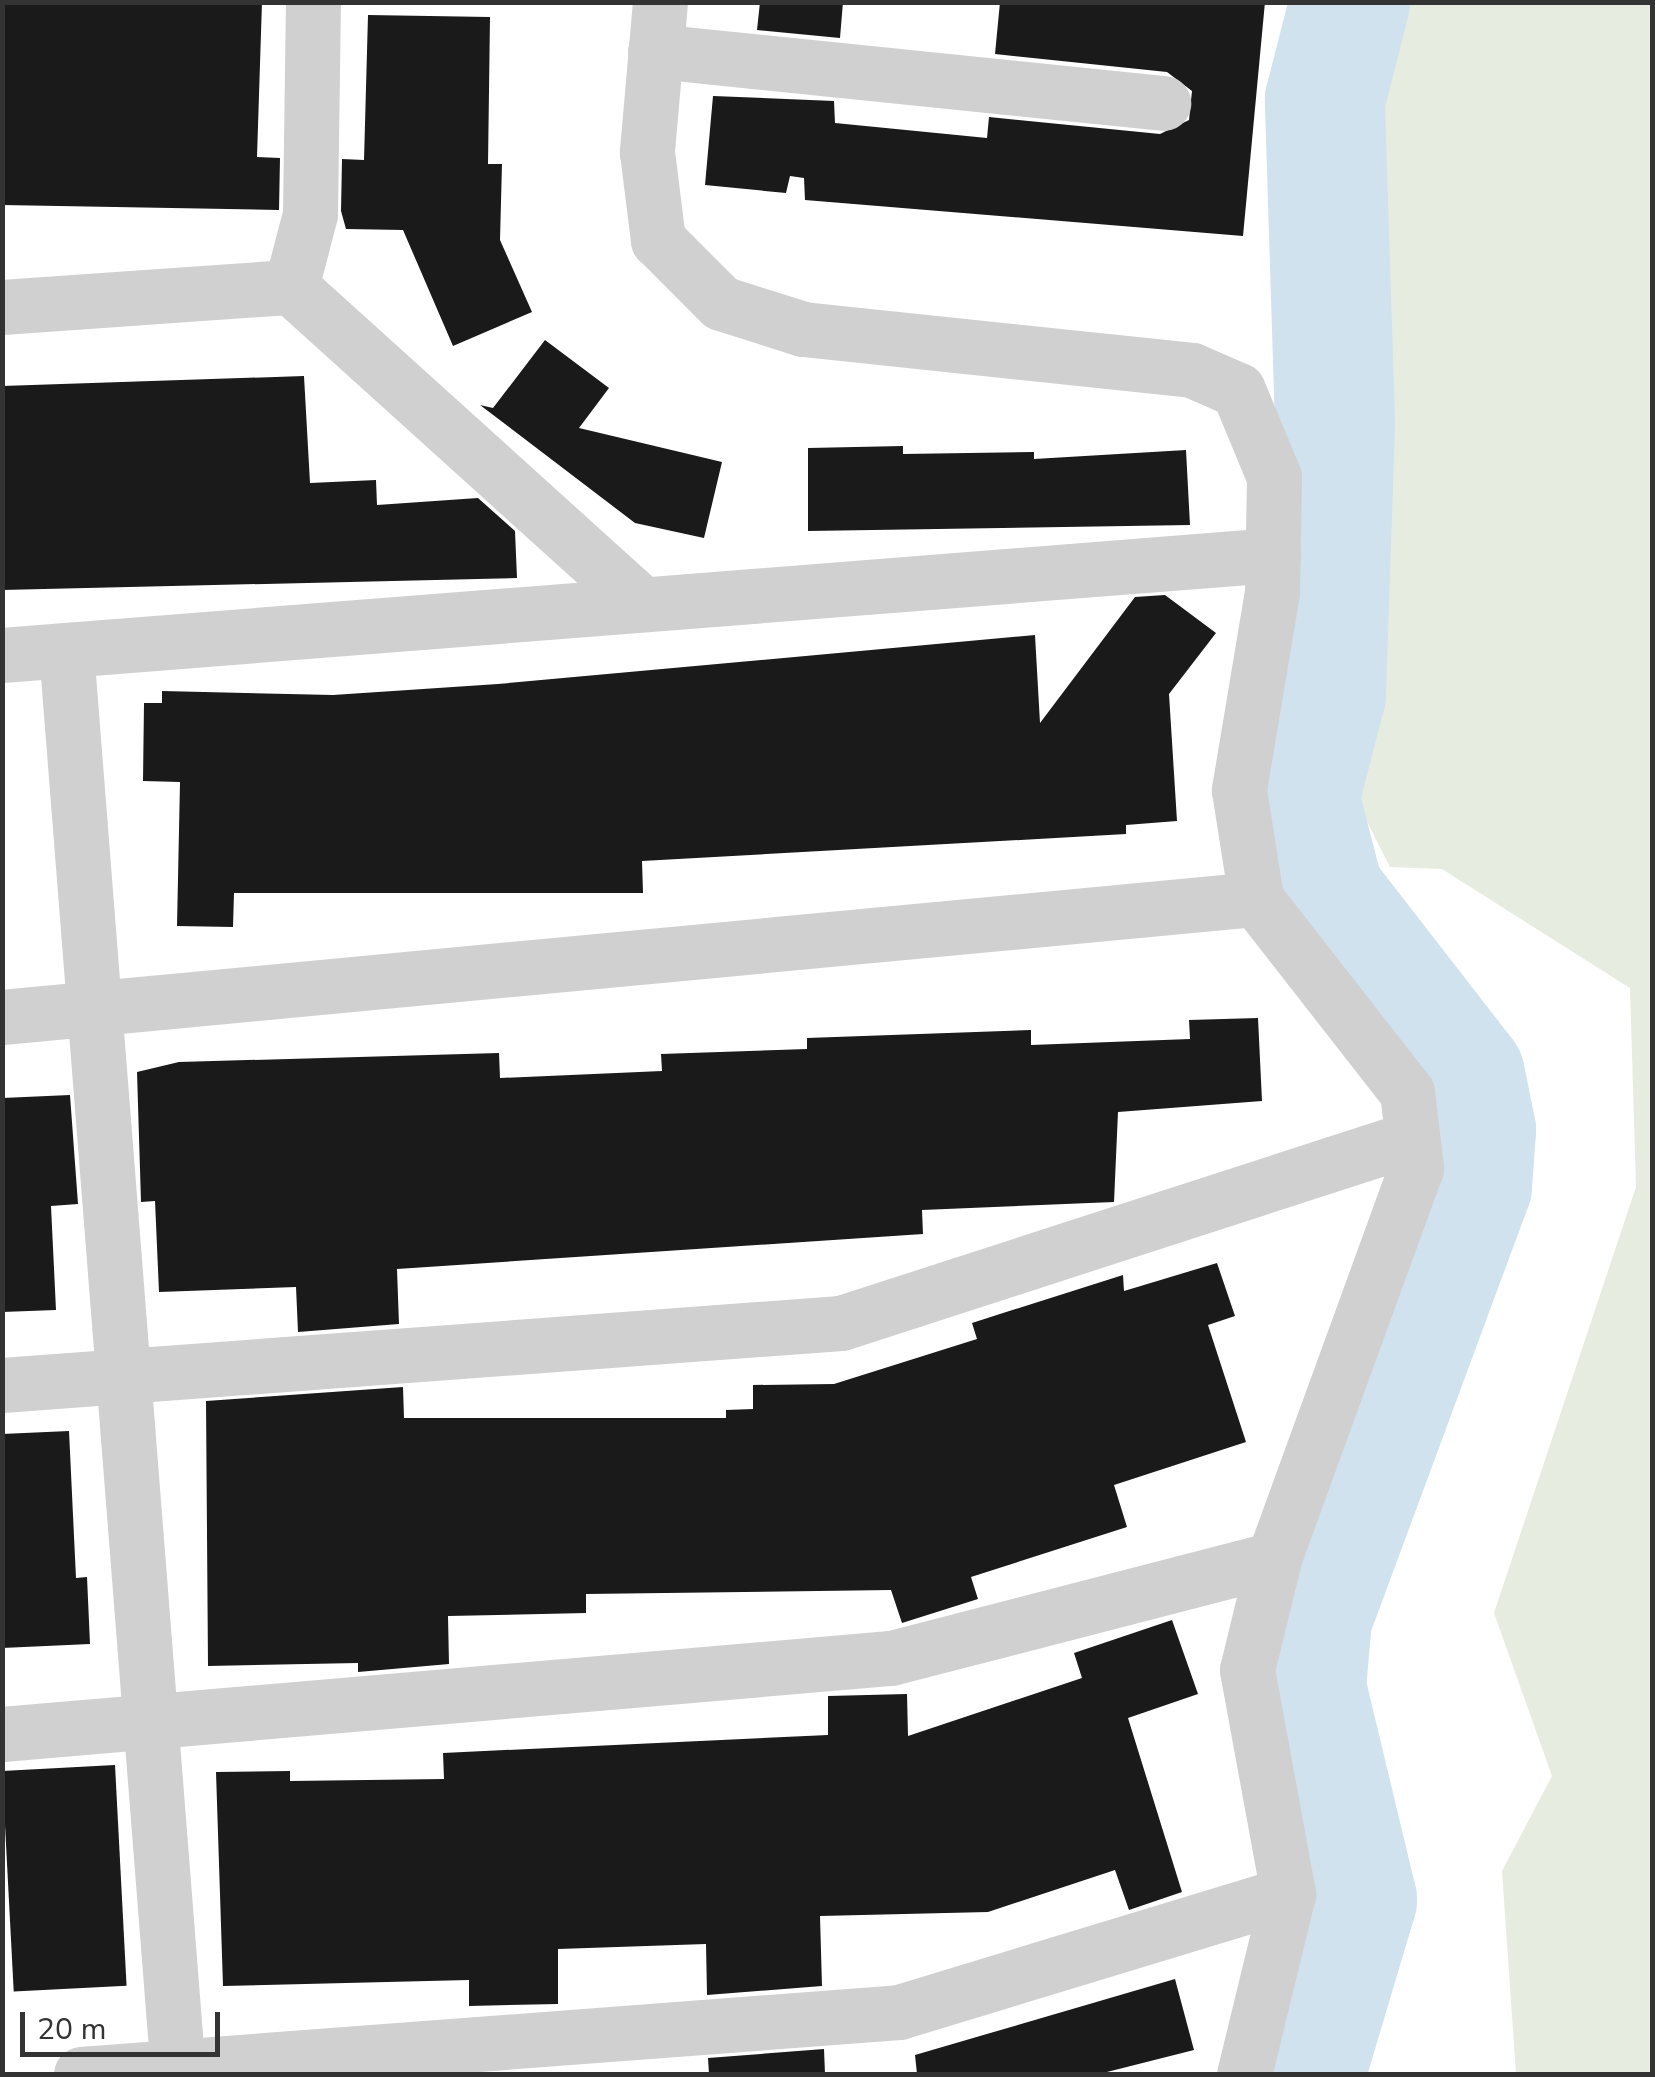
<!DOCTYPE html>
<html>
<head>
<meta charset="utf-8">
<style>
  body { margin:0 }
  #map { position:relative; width:1655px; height:2077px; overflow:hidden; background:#fff; font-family:"Nunito Sans",sans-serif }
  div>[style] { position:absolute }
  .green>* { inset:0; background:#e6ecdf }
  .river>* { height:120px; margin:-60px; padding:0 60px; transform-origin:60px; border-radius:60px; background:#cfe2ee }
  .building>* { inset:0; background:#1a1a1a; transform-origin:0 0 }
  .minor>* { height:55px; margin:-27.5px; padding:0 27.5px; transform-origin:27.5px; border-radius:27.5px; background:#d0d0d0 }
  span { translate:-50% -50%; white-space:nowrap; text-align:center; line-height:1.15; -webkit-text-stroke:10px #fff; paint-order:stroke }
  .frame { position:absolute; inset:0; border:5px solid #333; pointer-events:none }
  .scale { position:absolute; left:20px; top:2012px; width:200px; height:45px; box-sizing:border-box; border:5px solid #333; border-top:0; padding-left:12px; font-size:30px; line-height:35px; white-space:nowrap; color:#333; -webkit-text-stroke:8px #fff; paint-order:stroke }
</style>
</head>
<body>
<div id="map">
  <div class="green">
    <div style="clip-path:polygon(1346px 3px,1652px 3px,1652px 2074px,1516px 2074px,1502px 1871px,1552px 1776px,1494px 1613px,1636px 1187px,1630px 988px,1442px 869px,1390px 867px,1355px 798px,1332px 664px,1350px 351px,1332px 76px)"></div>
  </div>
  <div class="river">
    <div style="left:1305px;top:2074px;width:182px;rotate:-73.4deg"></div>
    <div style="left:1357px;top:1900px;width:219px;rotate:-103.5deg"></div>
    <div style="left:1306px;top:1687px;width:69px;rotate:-85deg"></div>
    <div style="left:1312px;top:1618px;width:461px;rotate:-69.7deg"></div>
    <div style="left:1472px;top:1186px;width:56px;rotate:-85.9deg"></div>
    <div style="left:1476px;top:1130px;width:55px;rotate:-101.5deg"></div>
    <div style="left:1465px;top:1076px;width:230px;rotate:-127.8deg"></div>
    <div style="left:1324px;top:894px;width:99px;rotate:-104.6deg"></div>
    <div style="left:1299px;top:798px;width:107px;rotate:-75.4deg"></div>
    <div style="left:1326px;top:694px;width:270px;rotate:-88.1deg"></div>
    <div style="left:1335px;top:424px;width:324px;rotate:-91.8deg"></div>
    <div style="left:1325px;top:100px;width:101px;rotate:-75.7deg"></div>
  </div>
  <div class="building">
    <div style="clip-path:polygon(2px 2px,262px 2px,257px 157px,280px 158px,279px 210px,2px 205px)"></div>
    <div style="clip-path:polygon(760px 2px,843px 2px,840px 38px,757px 30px)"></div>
    <div style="clip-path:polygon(1000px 2px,1265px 2px,1243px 236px,805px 200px,804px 178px,790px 176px,786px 193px,705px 185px,713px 96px,834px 101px,835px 123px,987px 138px,989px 117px,1160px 134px,1189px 120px,1192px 91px,1167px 72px,995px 54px)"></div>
    <div style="clip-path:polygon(368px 15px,490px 17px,488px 164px,502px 164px,500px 240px,532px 312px,453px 346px,403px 230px,346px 229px,341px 211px,342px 159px,364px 160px)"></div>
    <div style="clip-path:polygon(545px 340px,609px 388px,579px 428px,722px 462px,704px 538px,635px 523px,480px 405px,493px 408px)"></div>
    <div style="clip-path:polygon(304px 376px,310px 483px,376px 480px,377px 505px,478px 498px,515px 531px,517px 578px,2px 590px,2px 386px)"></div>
    <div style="clip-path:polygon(903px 446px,903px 454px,1034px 452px,1034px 459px,1186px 450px,1190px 525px,808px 531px,808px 448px)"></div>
    <div style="clip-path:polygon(1165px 595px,1216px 633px,1169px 694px,1177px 821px,1126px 825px,1126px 834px,642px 861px,643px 893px,234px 893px,233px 927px,177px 926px,180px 782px,143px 781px,144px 703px,162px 703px,162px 691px,333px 695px,498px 684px,1035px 635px,1040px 723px,1135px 597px)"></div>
    <div style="clip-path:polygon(1258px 1018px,1262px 1101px,1118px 1112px,1114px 1202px,922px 1210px,923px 1234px,397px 1269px,399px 1324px,298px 1332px,296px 1287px,159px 1292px,155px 1201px,141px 1202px,137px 1072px,179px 1062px,499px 1053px,500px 1078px,662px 1071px,661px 1054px,807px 1049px,807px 1038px,1031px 1030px,1031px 1045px,1190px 1039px,1189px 1020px)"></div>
    <div style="clip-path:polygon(70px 1095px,78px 1204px,51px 1206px,56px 1310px,2px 1312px,2px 1098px)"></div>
    <div style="clip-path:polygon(1217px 1263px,1235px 1316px,1208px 1325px,1246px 1442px,1114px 1485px,1127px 1527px,971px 1577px,978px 1599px,902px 1623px,891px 1590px,586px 1594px,586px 1613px,448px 1616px,449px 1664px,358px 1672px,358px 1663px,208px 1666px,206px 1401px,403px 1387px,404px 1418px,726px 1418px,726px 1410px,753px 1409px,753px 1385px,834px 1384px,977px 1339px,972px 1323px,1003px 1313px,1123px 1275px,1124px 1291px)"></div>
    <div style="clip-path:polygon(69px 1431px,76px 1578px,87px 1577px,90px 1644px,2px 1648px,2px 1434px)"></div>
    <div style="clip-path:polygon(1172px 1620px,1198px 1694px,1128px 1718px,1182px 1892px,1129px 1910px,1115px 1870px,988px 1912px,820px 1916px,822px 1986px,707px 1995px,706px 1944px,558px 1949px,558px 2004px,469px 2006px,469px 1980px,223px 1986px,216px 1772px,290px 1771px,290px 1781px,444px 1779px,443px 1753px,828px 1735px,828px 1696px,907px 1694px,908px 1736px,1082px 1678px,1074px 1653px)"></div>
    <div style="left:115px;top:1765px;width:221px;height:113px;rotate:87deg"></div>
    <div style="clip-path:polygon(1175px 1979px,1194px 2050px,1099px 2074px,917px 2074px,915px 2055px)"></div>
    <div style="clip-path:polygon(824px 2049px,825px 2074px,709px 2074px,708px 2058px)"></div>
  </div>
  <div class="minor">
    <div style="left:660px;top:2px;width:151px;rotate:95deg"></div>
    <div style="left:647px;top:152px;width:89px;rotate:82.9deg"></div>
    <div style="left:658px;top:240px;width:89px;rotate:45deg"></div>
    <div style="left:721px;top:303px;width:86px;rotate:17.6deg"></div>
    <div style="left:803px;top:329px;width:391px;rotate:6deg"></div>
    <div style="left:1192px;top:370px;width:50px;rotate:23.5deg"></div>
    <div style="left:1238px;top:390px;width:94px;rotate:67.5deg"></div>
    <div style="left:1274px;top:477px;width:115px;rotate:91deg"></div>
    <div style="left:1272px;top:592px;width:201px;rotate:99.5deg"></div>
    <div style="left:1239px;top:790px;width:110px;rotate:81.1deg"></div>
    <div style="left:1256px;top:899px;width:245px;rotate:52deg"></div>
    <div style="left:1407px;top:1092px;width:77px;rotate:83.2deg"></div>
    <div style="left:1416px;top:1168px;width:416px;rotate:110deg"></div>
    <div style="left:1274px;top:1559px;width:114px;rotate:103.7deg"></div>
    <div style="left:1247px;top:1670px;width:228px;rotate:79.6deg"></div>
    <div style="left:1288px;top:1894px;width:185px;rotate:103.7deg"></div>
    <div style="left:655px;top:51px;width:511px;rotate:5.84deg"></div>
    <div style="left:291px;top:287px;width:75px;rotate:-75.4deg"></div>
    <div style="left:310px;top:214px;width:212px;rotate:-89.2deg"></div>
    <div style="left:2px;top:307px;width:290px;rotate:-4deg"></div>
    <div style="left:291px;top:287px;width:473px;rotate:42.1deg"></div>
    <div style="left:66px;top:650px;width:1428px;rotate:85.5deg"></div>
    <div style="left:2px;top:655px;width:1275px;rotate:-4.5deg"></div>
    <div style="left:2px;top:1017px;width:1260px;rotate:-5.38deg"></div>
    <div style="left:2px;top:1385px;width:841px;rotate:-4.23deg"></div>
    <div style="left:841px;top:1323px;width:600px;rotate:-17.95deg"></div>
    <div style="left:2px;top:1734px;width:892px;rotate:-4.89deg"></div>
    <div style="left:891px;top:1658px;width:396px;rotate:-14.5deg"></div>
    <div style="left:81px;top:2074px;width:820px;rotate:-4.33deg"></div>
    <div style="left:899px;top:2012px;width:407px;rotate:-16.9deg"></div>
  </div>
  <div class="frame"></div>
  <div class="scale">20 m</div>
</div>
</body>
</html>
